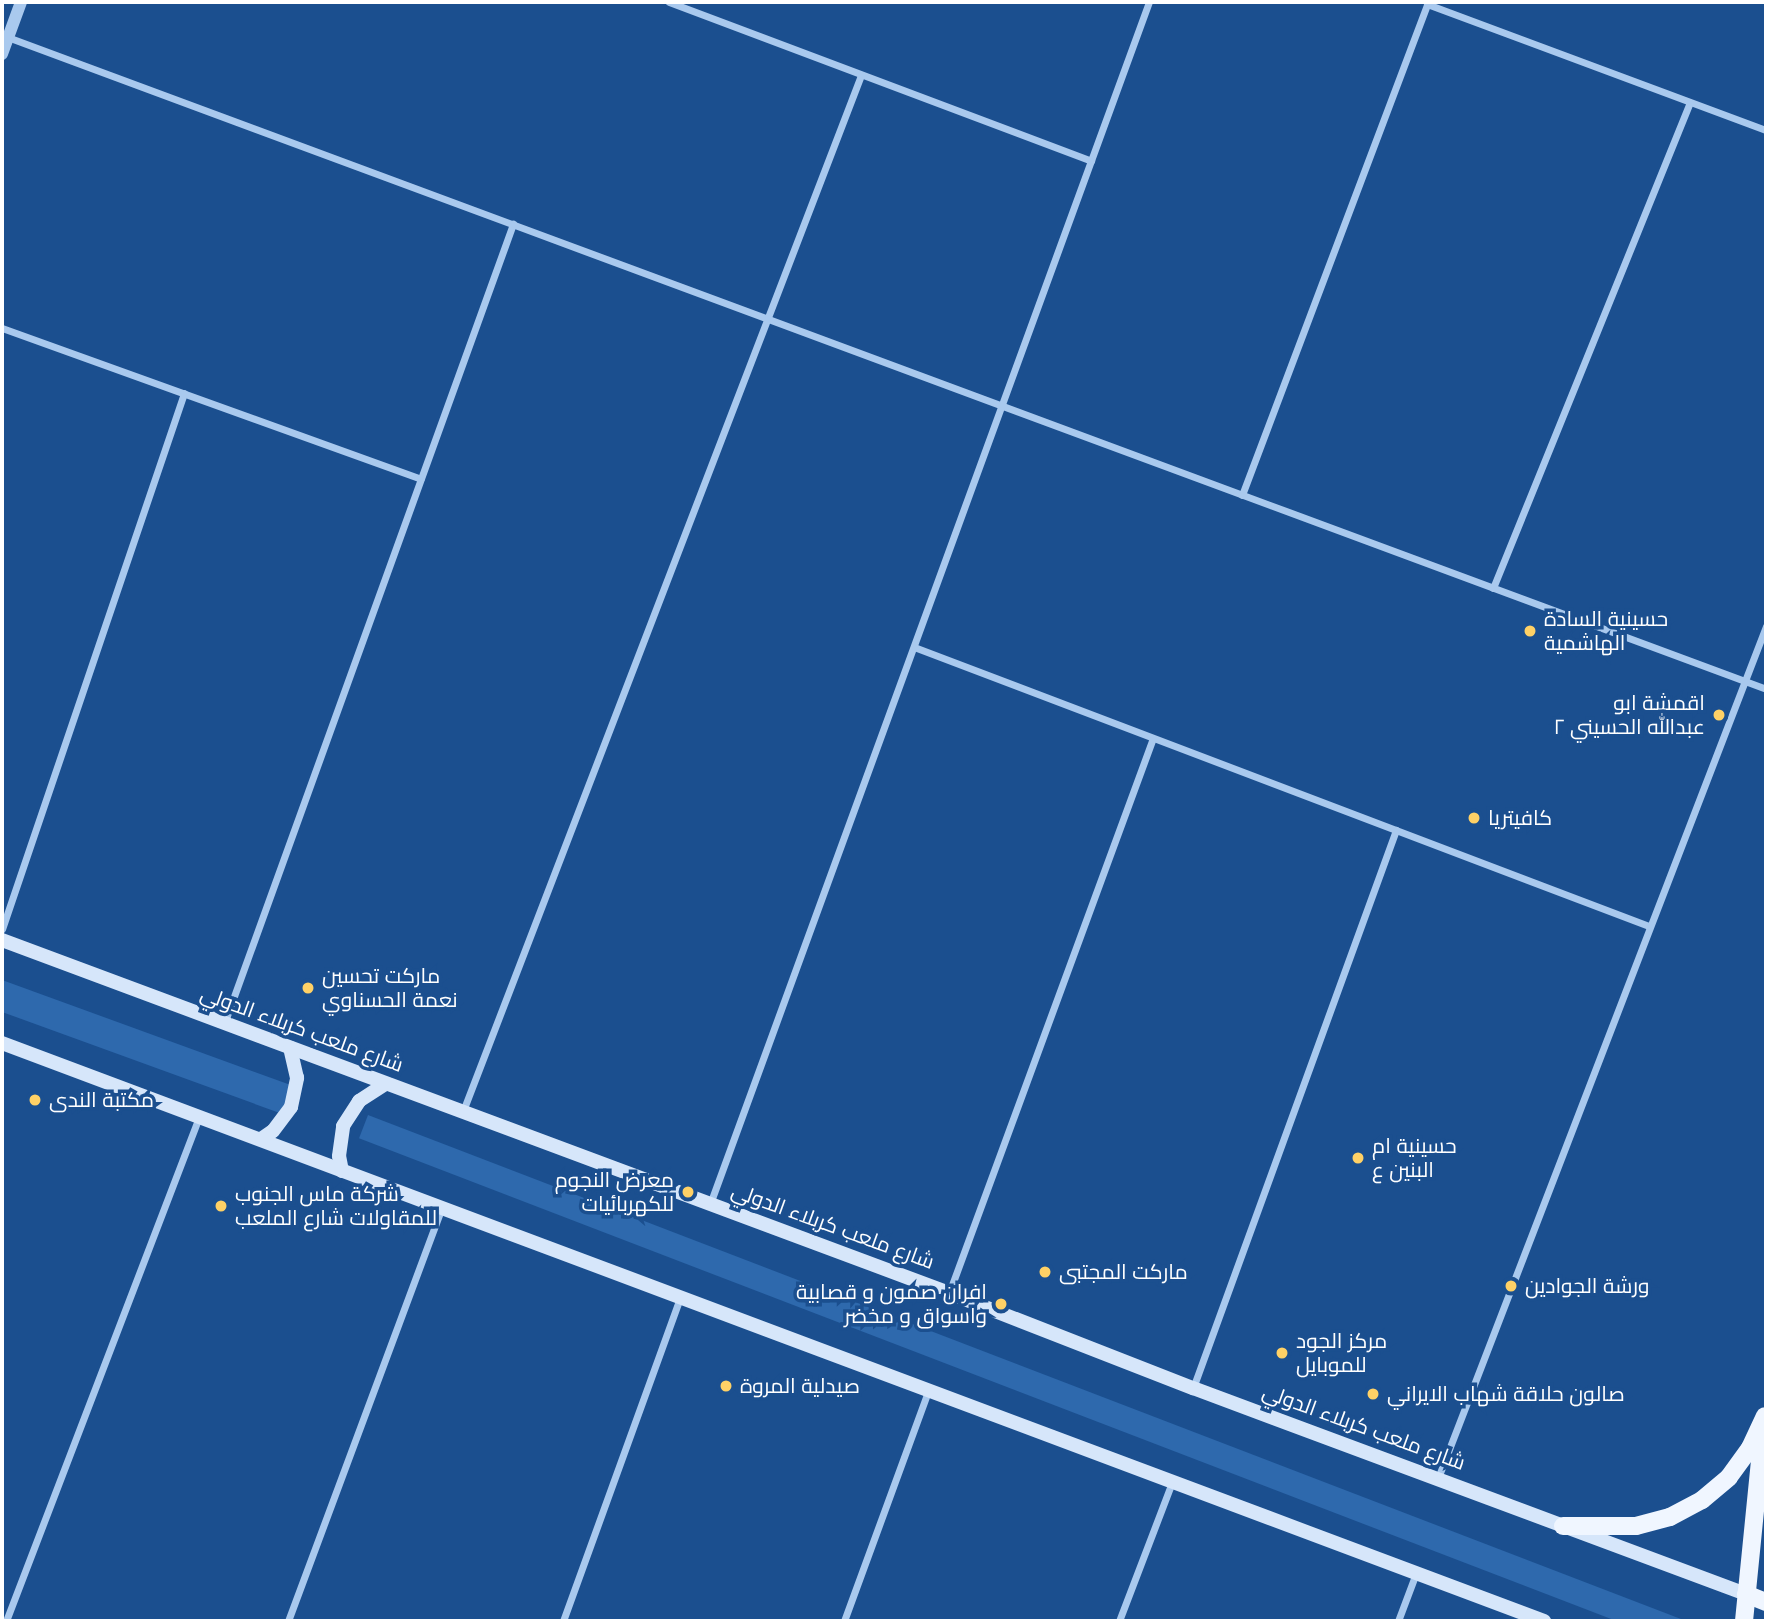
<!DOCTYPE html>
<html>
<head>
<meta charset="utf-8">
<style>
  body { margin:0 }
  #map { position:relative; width:1768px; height:1623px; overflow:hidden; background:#1b4f8f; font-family:Poppins,Cairo,sans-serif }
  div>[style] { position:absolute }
  .green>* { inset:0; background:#2e69ad; transform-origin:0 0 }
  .minor>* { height:7px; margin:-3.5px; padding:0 3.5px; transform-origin:3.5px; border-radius:3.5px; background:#a9c9ee }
  .tertiary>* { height:12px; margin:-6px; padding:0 6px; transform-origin:6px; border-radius:6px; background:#a9c9ee }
  .secondary>* { height:14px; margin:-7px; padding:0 7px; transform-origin:7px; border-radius:7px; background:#d6e6fa }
  .primary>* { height:18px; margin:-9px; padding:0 9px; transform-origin:9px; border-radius:9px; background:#f0f6ff }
  .dots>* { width:19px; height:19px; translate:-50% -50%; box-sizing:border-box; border:4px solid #1b4f8f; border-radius:50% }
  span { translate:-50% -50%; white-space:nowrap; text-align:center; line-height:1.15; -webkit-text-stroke:7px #1b4f8f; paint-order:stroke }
  .poi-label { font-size:21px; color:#fff }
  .left { translate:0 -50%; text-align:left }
  .right { translate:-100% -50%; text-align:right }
  .street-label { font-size:21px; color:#fff }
  .frame { position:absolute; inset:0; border:4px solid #fff; pointer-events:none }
</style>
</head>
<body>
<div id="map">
  <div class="green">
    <div style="left:2px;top:980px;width:316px;height:30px;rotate:20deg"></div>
    <div style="left:368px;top:1115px;width:1427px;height:25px;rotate:21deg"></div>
  </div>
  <div class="minor">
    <div style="left:669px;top:2px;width:451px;rotate:20.6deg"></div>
    <div style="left:1427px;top:4px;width:362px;rotate:20.4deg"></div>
    <div style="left:2px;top:35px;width:1881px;rotate:20.34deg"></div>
    <div style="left:2px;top:328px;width:445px;rotate:19.8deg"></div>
    <div style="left:1242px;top:495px;width:527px;rotate:-69.33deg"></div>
    <div style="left:1493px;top:588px;width:524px;rotate:-67.93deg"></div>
    <div style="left:914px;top:647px;width:786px;rotate:20.79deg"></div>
    <div style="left:2px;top:929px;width:566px;rotate:-71.24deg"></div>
    <div style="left:224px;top:1024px;width:851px;rotate:-70.14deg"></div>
    <div style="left:463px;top:1111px;width:1110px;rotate:-68.98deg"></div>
    <div style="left:710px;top:1204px;width:1280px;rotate:-69.94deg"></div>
    <div style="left:949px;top:1293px;width:591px;rotate:-69.82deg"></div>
    <div style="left:1193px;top:1388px;width:594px;rotate:-70.01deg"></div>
    <div style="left:1438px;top:1478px;width:913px;rotate:-68.94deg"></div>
    <div style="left:6px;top:1621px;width:540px;rotate:-69.05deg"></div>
    <div style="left:288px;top:1621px;width:441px;rotate:-69.6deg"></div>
    <div style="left:563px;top:1621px;width:344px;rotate:-70.1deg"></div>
    <div style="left:844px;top:1621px;width:245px;rotate:-69.9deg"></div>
    <div style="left:1119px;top:1621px;width:149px;rotate:-69.1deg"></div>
    <div style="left:1398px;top:1621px;width:51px;rotate:-69.4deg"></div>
  </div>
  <div class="tertiary">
    <div style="left:2px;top:54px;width:55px;rotate:-69.9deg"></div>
  </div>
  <div class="secondary">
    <div style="left:2px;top:940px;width:1011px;rotate:20.44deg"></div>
    <div style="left:949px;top:1293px;width:262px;rotate:21.3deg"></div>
    <div style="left:1193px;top:1388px;width:590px;rotate:20.43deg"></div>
    <div style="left:2px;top:1043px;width:1647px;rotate:20.55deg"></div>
    <div style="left:261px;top:1139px;width:14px;rotate:-34deg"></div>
    <div style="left:273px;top:1131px;width:30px;rotate:-53deg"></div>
    <div style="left:291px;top:1107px;width:30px;rotate:-78deg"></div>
    <div style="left:297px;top:1078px;width:31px;rotate:-103deg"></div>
    <div style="left:342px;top:1171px;width:15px;rotate:-101deg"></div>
    <div style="left:339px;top:1156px;width:30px;rotate:-82deg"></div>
    <div style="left:343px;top:1126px;width:30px;rotate:-57deg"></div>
    <div style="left:359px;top:1101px;width:31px;rotate:-33deg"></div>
  </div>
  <div class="primary">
    <div style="left:1563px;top:1526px;width:73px"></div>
    <div style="left:1636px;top:1526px;width:35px;rotate:-15deg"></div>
    <div style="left:1670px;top:1517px;width:36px;rotate:-28deg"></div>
    <div style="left:1702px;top:1500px;width:35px;rotate:-40deg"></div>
    <div style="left:1729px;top:1477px;width:36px;rotate:-54deg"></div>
    <div style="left:1750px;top:1448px;width:35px;rotate:-65deg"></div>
    <div style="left:1746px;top:1594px;width:22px;rotate:22deg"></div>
    <div style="left:1744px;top:1621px;width:190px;rotate:-84.3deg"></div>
  </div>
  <div class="dots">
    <div style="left:1530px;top:631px;background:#ffd166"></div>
    <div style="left:1719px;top:715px;background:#ffd166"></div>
    <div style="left:1474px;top:818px;background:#ffd166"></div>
    <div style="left:308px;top:988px;background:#ffd166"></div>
    <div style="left:35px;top:1100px;background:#ffd166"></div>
    <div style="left:1358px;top:1158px;background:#ffd166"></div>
    <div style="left:688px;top:1192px;background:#ffd166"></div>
    <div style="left:221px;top:1206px;background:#ffd166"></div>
    <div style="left:1045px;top:1272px;background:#ffd166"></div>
    <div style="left:1511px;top:1286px;background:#ffd166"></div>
    <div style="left:1001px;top:1304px;background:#ffd166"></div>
    <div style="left:1282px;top:1353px;background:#ffd166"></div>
    <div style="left:726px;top:1386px;background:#ffd166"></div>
    <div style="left:1373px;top:1394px;background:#ffd166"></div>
  </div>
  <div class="poi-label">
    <span class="left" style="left:1544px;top:631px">حسينية السادة<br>الهاشمية</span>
    <span class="right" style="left:1705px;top:715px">اقمشة ابو<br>عبدالله الحسيني ٢</span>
    <span class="left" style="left:1488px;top:818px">كافيتريا</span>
    <span class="left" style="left:322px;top:988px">ماركت تحسين<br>نعمة الحسناوي</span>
    <span class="left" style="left:49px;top:1100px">مكتبة الندى</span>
    <span class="left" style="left:1372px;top:1158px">حسينية ام<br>البنين ع</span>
    <span class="right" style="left:674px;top:1192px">معرض النجوم<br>للكهربائيات</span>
    <span class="left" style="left:235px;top:1206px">شركة ماس الجنوب<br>للمقاولات شارع الملعب</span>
    <span class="left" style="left:1059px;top:1272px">ماركت المجتبى</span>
    <span class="left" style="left:1525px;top:1286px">ورشة الجوادين</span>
    <span class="right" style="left:987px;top:1304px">افران صمون و قصابية<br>واسواق و مخضر</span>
    <span class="left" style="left:1296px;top:1353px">مركز الجود<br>للموبايل</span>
    <span class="left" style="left:740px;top:1386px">صيدلية المروة</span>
    <span class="left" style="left:1387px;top:1394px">صالون حلاقة شهاب الايراني</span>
  </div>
  <div class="street-label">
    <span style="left:302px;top:1029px;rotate:20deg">شارع ملعب كربلاء الدولي</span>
    <span style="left:833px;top:1226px;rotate:20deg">شارع ملعب كربلاء الدولي</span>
    <span style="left:1364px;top:1427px;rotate:20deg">شارع ملعب كربلاء الدولي</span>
  </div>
  <div class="frame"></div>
</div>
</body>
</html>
